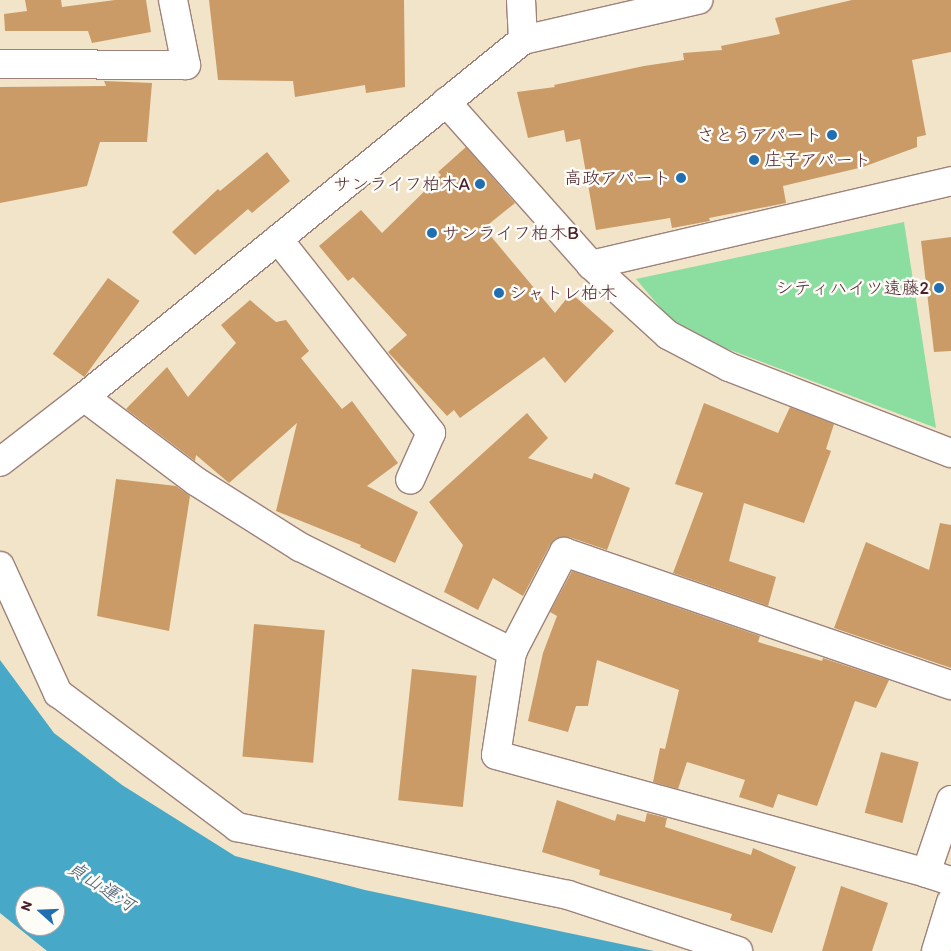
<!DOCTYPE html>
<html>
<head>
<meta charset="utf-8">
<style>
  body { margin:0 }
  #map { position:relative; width:951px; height:951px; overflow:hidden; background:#f2e4c9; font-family:Itim,"Klee One",sans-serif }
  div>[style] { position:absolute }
  .green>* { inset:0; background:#8bde9f }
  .water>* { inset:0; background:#48a8c7 }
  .building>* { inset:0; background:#ca9b66; transform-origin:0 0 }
  .roads { filter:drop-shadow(1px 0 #9e827a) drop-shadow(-1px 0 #9e827a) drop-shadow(0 1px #9e827a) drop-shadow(0 -1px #9e827a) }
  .street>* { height:28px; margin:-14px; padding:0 14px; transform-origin:14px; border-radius:14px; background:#fff }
  .dots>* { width:14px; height:14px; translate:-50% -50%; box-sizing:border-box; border:2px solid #fdfcf7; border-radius:50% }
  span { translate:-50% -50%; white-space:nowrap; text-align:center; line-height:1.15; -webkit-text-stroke:5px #fdfcf7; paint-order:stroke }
  .poi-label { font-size:18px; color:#4a1f2b }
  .right { translate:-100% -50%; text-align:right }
  .left { translate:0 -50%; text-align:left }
  .water-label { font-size:19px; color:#495d71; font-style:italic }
  .north { position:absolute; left:15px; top:886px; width:50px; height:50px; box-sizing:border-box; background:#fdfcf7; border:1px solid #b5a4a5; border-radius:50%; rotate:290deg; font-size:14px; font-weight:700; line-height:20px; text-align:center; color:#4a1f2b }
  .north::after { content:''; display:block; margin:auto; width:18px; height:22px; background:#1f6fb2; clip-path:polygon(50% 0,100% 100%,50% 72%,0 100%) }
</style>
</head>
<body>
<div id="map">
  <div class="green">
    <div style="clip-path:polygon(904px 222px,936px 428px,680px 331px,636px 279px)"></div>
  </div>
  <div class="water">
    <div style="clip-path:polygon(evenodd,0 660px,54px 733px,122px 785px,235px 856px,365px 890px,654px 951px,47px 951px,0 913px,0 660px,25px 896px,55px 896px,55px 926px,25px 926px,25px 896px)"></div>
  </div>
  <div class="building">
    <div style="clip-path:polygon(25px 0,61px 0,62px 7px,115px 0,146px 0,151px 32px,92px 43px,88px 31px,5px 31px,4px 14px,27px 11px)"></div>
    <div style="clip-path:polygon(209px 0,404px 0,405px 87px,366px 93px,365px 85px,295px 97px,293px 81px,218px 80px)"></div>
    <div style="clip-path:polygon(852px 0,951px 0,951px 52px,912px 60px,926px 135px,917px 137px,917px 147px,863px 167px,783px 186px,786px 203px,709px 218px,710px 221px,672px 228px,670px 218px,596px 230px,580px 139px,566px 142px,564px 130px,528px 138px,517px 92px,555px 87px,554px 85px,644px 66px,684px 60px,683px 53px,722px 50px,721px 46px,780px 34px,775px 18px)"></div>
    <div style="clip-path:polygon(104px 81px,152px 83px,147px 142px,100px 142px,87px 186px,0 203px,0 87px,106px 86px)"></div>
    <div style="clip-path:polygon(466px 147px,515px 203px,484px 228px,555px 313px,571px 293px,614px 331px,565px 383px,544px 357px,460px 418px,454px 410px,447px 416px,388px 352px,407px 335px,353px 277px,348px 281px,319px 246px,361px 210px,382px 233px,441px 175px,438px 172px)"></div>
    <div style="clip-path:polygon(267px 152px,290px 181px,252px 213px,248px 209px,195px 255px,172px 232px,218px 189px,220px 191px)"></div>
    <div style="clip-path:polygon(951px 237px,951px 351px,934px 352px,921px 241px)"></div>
    <div style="left:108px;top:278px;width:39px;height:94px;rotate:36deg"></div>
    <div style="clip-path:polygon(250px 300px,276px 322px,286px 320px,309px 351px,301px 358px,342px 409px,352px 401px,398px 463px,367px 486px,418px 512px,395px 563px,360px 547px,361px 545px,276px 511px,297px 423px,229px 483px,196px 455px,195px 461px,126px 409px,167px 367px,188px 397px,236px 343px,221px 325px)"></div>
    <div style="clip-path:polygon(704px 403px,778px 433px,790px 407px,834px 424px,826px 449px,831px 451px,804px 523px,744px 503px,729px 561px,776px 577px,768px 606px,673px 573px,703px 493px,675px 484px)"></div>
    <div style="clip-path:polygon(527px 413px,548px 438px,528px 458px,592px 479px,594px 473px,630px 488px,607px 550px,569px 537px,555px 539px,550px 545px,523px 596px,493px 578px,478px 610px,444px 592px,463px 545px,429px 502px)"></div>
    <div style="clip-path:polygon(116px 479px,176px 486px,190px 496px,169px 631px,97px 616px)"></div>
    <div style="clip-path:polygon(940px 523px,951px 525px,951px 668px,834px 628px,866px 542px,929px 570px)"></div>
    <div style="clip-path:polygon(572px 571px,760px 636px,758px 642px,822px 661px,823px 658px,889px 680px,876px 708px,855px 701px,817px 806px,778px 794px,773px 808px,739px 797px,745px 780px,687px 762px,678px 789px,653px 782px,660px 748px,665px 749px,679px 690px,597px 660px,588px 706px,576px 706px,568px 732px,528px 721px,543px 653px,557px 616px,550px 612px)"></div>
    <div style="left:254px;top:624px;width:71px;height:133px;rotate:5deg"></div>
    <div style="left:412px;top:669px;width:65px;height:132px;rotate:6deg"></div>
    <div style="left:881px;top:752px;width:39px;height:63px;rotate:15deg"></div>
    <div style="clip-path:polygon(557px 800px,615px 821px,617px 814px,645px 822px,647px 813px,667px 818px,665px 827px,751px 855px,753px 848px,796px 867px,772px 933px,730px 920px,732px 914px,599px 875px,600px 870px,542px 852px)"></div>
    <div style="clip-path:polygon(841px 886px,888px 903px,872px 951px,822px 951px)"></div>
  </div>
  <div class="roads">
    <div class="street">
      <div style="left:521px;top:0;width:40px;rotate:87.1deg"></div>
      <div style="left:0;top:64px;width:186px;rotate:0.3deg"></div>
      <div style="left:186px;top:65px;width:66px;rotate:-101.3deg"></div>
      <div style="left:446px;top:102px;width:218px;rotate:48.3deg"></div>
      <div style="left:591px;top:265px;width:104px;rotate:42.3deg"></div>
      <div style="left:668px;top:335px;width:69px;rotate:27.7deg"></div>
      <div style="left:729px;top:367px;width:238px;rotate:21.2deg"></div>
      <div style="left:278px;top:239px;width:247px;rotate:51.7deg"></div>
      <div style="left:431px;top:433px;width:51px;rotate:114.1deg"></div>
      <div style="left:591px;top:265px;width:370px;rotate:-13.1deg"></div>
      <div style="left:84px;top:397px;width:141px;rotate:37deg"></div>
      <div style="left:197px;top:482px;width:122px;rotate:32.3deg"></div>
      <div style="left:300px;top:547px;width:237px;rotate:26.3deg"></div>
      <div style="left:512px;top:652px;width:104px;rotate:98.8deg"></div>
      <div style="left:496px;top:755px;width:446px;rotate:15.3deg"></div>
      <div style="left:926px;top:873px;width:77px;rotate:-71.1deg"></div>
      <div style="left:0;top:462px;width:106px;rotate:-37.7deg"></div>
      <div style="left:84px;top:397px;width:566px;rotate:-39.12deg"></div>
      <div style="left:523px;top:40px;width:180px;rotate:-12.9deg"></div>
      <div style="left:0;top:566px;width:140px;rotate:65.5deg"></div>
      <div style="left:58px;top:693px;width:224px;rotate:36.8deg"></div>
      <div style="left:237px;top:827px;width:338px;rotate:11.6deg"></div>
      <div style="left:568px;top:895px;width:179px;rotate:18.2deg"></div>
      <div style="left:512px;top:652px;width:113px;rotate:-62.5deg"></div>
      <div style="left:564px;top:552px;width:409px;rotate:19deg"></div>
      <div style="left:926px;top:873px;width:26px;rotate:18deg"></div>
      <div style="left:936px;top:951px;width:51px;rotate:-73deg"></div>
    </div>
  </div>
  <div class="dots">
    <div style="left:832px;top:135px;background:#1f6fb2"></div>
    <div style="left:754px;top:160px;background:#1f6fb2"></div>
    <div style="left:681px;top:178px;background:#1f6fb2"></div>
    <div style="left:480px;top:184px;background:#1f6fb2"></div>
    <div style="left:432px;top:233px;background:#1f6fb2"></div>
    <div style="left:939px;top:288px;background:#1f6fb2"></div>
    <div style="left:499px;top:293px;background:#1f6fb2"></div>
  </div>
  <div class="poi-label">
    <span class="right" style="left:822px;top:135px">さとうアパート</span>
    <span class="left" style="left:764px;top:160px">庄子アパート</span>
    <span class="right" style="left:671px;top:178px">高政アパート</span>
    <span class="right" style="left:470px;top:184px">サンライフ柏木A</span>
    <span class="left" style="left:442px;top:233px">サンライフ柏木B</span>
    <span class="right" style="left:929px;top:288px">シティハイツ遠藤2</span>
    <span class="left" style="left:509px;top:293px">シャトレ柏木</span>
  </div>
  <div class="water-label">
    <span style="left:101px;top:886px;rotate:33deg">貞山運河</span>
  </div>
  <div class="north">N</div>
</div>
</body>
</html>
